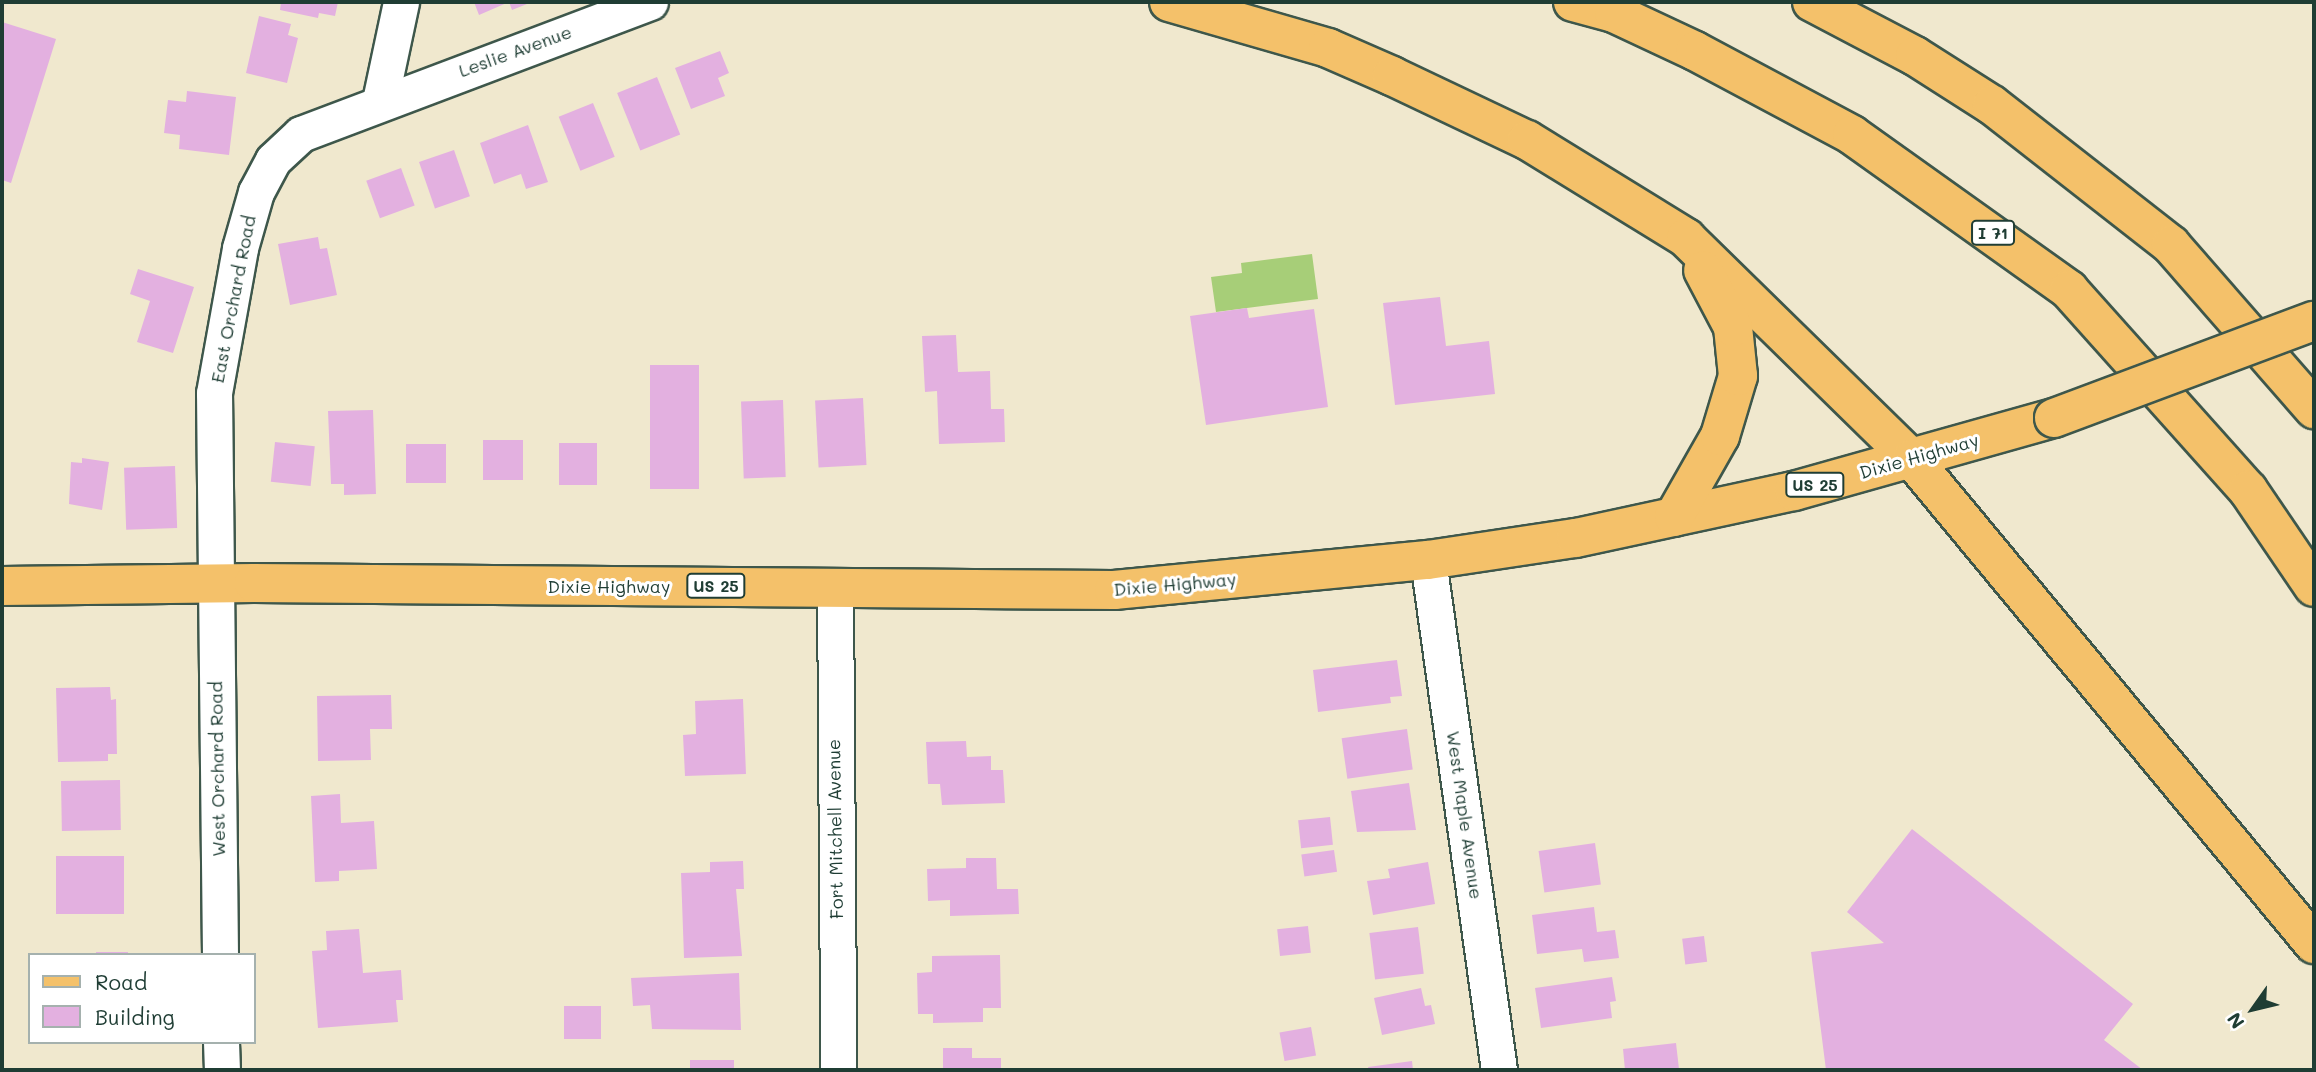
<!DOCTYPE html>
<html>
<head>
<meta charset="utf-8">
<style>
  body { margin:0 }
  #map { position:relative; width:2316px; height:1072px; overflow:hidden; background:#f0e8ce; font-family:Mali,sans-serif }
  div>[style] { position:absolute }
  .green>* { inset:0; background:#a7ce78 }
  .building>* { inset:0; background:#e3b0e0; transform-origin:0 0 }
  .roads { filter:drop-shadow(2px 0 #3e574b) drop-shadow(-2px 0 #3e574b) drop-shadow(0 2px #3e574b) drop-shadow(0 -2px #3e574b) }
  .minor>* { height:35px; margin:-17.5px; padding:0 17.5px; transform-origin:17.5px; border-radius:17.5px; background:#fff }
  .primary>* { height:38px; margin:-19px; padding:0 19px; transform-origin:19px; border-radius:19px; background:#f4c16a }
  .motorway>* { height:38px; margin:-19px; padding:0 19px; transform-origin:19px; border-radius:19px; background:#f4c16a }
  .bridges { filter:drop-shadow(2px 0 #3e574b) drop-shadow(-2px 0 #3e574b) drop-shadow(0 2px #3e574b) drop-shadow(0 -2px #3e574b) }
  .primary-bridge>* { height:38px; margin:-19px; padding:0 19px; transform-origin:19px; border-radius:19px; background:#f4c16a }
  span { translate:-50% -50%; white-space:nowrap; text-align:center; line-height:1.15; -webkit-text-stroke:6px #fff; paint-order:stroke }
  .shield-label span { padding:2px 5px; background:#fff; border:2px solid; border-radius:5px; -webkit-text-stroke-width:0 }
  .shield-label { font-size:16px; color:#1f3d34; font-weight:700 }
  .street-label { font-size:18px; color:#1f3d34 }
  .frame { position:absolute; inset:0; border:4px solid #1f3d34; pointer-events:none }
  .legend { position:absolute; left:28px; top:953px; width:228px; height:91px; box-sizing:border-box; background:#fff; border:2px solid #a5b1ae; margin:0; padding:9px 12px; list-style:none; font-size:21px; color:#1f3d34 }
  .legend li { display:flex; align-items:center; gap:14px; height:35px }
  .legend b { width:35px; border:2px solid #a5b1ae }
  .north { position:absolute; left:2218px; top:974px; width:70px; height:70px; -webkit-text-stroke:5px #fff; paint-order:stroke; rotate:236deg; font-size:19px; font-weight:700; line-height:28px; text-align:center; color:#1f3d34 }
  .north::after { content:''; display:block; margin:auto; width:24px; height:32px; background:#1f3d34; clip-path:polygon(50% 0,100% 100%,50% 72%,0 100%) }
</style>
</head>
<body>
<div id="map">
  <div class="green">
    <div style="clip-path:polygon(1312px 254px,1318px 299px,1216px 312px,1211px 277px,1242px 273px,1241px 263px)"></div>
  </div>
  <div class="building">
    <div style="clip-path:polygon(281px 2px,338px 2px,335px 16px,319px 13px,318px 18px,280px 10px)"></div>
    <div style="clip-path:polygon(474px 2px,532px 2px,512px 10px,509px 2px,479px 15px)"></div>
    <div style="clip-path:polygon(259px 16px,291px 24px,288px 35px,298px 38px,287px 83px,246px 73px)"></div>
    <div style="clip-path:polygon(2px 22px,56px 39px,11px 183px,2px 180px)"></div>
    <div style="clip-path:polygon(720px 51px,729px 73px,718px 78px,725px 96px,691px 109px,675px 68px)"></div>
    <div style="left:657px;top:77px;width:62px;height:43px;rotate:68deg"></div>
    <div style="clip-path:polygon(187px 91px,236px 97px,229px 155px,179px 149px,180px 135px,164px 133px,168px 100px,186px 102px)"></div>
    <div style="left:593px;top:103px;width:58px;height:37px;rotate:68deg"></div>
    <div style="clip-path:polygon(528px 125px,548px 182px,526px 189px,521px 174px,494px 184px,480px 143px)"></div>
    <div style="left:454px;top:150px;width:49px;height:37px;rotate:71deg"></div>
    <div style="left:401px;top:168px;width:40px;height:37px;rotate:70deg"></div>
    <div style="clip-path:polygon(318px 237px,320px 249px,327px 248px,337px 295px,290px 305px,278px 244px)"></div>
    <div style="clip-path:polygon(138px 269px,194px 287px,173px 353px,137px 342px,150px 301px,130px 294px)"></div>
    <div style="clip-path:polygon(1440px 297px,1446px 346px,1489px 341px,1495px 394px,1395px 405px,1383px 303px)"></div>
    <div style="clip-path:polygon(1247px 308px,1249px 318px,1314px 309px,1328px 407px,1206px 425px,1190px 316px)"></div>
    <div style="clip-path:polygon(956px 335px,958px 372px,990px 371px,991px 409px,1004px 409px,1005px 442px,939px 444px,937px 391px,925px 392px,922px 336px)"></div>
    <div style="left:650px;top:365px;width:49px;height:124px"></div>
    <div style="left:863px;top:398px;width:67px;height:48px;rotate:87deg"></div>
    <div style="left:783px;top:400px;width:77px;height:42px;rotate:88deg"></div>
    <div style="clip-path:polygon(373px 410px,376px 494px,344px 495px,344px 484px,331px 484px,328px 411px)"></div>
    <div style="left:483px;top:440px;width:40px;height:40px"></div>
    <div style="left:275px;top:442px;width:40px;height:40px;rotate:6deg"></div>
    <div style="left:559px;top:443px;width:38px;height:42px"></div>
    <div style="left:406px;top:444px;width:40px;height:39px"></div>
    <div style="clip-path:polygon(82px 458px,109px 462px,102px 510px,69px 504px,71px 462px,82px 463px)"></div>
    <div style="left:175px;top:466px;width:62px;height:51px;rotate:88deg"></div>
    <div style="clip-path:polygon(1397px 660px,1402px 696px,1390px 697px,1391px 703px,1318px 712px,1313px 670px)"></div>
    <div style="clip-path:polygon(110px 687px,111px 700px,116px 699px,117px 754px,108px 754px,108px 761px,58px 762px,56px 688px)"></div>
    <div style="clip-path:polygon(391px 695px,392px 729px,370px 729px,371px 760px,318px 761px,317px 696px)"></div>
    <div style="clip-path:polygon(743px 699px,746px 774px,685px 776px,683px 735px,696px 734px,695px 701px)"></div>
    <div style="left:1407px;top:729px;width:41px;height:66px;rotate:82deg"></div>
    <div style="clip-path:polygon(966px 741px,967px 757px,991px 756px,991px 770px,1003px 770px,1005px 803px,942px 805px,940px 784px,928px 784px,926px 742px)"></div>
    <div style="left:120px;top:780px;width:50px;height:59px;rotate:89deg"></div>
    <div style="clip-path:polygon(1409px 783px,1416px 830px,1357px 832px,1351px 791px)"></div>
    <div style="clip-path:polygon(340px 794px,341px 823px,374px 821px,377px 869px,339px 871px,339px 881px,315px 882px,311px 796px)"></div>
    <div style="left:1330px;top:817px;width:28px;height:32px;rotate:84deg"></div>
    <div style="clip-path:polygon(1912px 829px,2133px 1004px,2104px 1040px,2143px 1070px,1826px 1070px,1811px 952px,1884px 943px,1847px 912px)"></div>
    <div style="left:1595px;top:843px;width:42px;height:57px;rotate:82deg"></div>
    <div style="left:1334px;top:850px;width:22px;height:33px;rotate:82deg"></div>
    <div style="left:56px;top:856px;width:68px;height:58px"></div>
    <div style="clip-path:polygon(966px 858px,996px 858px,997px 889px,1018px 889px,1019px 914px,950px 916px,950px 900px,928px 901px,927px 869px,966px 868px)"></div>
    <div style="clip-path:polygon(743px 861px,744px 889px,736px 889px,742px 956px,684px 958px,681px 873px,710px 872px,710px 862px)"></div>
    <div style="clip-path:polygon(1428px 862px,1435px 904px,1373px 915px,1367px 881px,1390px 878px,1388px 869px)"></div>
    <div style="clip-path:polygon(1594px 907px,1597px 932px,1615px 930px,1619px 958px,1584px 962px,1582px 949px,1537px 954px,1532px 915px)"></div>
    <div style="left:1308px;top:926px;width:27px;height:31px;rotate:84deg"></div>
    <div style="left:1418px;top:927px;width:47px;height:49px;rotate:83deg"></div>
    <div style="clip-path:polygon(359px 929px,363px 973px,401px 970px,403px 1000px,396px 1000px,398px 1022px,318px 1028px,312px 951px,327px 950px,326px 931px)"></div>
    <div style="left:1704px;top:936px;width:26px;height:22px;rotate:83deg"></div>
    <div style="left:96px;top:952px;width:32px;height:3px"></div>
    <div style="clip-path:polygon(1000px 955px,1001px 1008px,983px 1008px,983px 1022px,933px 1023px,933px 1014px,918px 1014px,917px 973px,932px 972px,932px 956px)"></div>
    <div style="clip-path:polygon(739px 973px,741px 1030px,652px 1029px,650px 1005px,633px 1006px,631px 978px)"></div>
    <div style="clip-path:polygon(1612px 977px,1616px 1001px,1610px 1002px,1612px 1018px,1541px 1028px,1535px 988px)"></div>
    <div style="clip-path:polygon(1421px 988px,1425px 1006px,1431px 1005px,1435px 1024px,1382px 1035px,1374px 998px)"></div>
    <div style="left:601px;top:1006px;width:33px;height:37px;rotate:90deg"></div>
    <div style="left:1311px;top:1027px;width:29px;height:32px;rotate:80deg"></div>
    <div style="clip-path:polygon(1676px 1043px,1679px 1069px,1625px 1070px,1623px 1049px)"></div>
    <div style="clip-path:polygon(943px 1048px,972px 1048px,972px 1058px,1001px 1058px,1001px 1070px,943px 1070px)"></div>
    <div style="left:734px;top:1060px;width:10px;height:44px;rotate:90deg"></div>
    <div style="clip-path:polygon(1412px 1061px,1413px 1070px,1369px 1070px,1368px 1067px)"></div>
  </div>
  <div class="roads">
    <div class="minor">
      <div style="left:380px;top:101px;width:101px;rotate:-78deg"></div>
      <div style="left:1428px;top:560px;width:515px;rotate:82.07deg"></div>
      <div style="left:835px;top:587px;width:483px;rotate:89.6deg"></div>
      <div style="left:220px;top:955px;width:562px;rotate:-90.61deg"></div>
      <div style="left:214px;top:393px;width:147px;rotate:-79.8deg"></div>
      <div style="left:240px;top:248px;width:58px;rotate:-74.1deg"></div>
      <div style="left:256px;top:192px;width:36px;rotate:-62deg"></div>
      <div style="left:273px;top:160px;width:38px;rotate:-43deg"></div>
      <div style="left:301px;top:134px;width:373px;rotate:-20.7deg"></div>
      <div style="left:221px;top:1042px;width:28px;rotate:88deg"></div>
    </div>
    <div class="primary">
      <div style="left:2px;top:586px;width:252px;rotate:-0.7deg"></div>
      <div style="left:254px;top:583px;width:860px;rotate:0.47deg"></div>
      <div style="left:1114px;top:590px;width:315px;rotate:-5.5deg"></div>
      <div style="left:1428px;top:560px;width:150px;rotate:-8.5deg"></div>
      <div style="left:1576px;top:538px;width:223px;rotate:-12.2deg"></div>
      <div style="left:1794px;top:491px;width:270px;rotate:-15.7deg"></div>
    </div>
    <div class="motorway">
      <div style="left:1169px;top:2px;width:166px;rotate:16.1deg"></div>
      <div style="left:1328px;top:48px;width:70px;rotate:23.6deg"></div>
      <div style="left:1392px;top:76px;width:149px;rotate:25.4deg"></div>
      <div style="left:1527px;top:140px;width:187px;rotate:31.6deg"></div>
      <div style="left:1686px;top:238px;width:316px;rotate:44.4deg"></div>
      <div style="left:1912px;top:459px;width:630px;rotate:50.35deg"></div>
      <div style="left:1573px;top:2px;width:42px;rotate:15deg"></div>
      <div style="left:1614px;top:13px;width:89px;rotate:25.1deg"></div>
      <div style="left:1695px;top:51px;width:178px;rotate:28.1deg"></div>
      <div style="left:1852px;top:135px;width:267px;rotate:35.5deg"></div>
      <div style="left:2069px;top:290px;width:268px;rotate:48.2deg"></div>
      <div style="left:2248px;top:490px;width:117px;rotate:55.8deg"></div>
      <div style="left:1812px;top:2px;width:116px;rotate:27.7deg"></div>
      <div style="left:1915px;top:56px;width:91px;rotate:32.5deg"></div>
      <div style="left:1992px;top:105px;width:227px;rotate:38deg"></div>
      <div style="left:2171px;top:245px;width:218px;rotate:48.9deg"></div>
      <div style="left:1674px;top:517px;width:93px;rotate:-60.4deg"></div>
      <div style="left:1720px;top:436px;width:63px;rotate:-73.3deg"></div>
      <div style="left:1738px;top:376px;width:49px;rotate:-95.8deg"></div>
      <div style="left:1733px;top:327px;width:64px;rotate:-117.8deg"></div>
    </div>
  </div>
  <div class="bridges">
    <div class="primary-bridge">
      <div style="left:2054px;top:418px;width:278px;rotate:-20.5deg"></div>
    </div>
  </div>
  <div class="shield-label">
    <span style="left:1993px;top:233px">I 71</span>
    <span style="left:1815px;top:485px">US 25</span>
    <span style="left:716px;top:586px">US 25</span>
  </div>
  <div class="street-label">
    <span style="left:515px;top:51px;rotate:-20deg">Leslie Avenue</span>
    <span style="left:233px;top:299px;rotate:-79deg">East Orchard Road</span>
    <span style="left:1919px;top:456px;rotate:-16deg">Dixie Highway</span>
    <span style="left:1175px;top:584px;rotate:-5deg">Dixie Highway</span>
    <span style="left:609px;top:586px">Dixie Highway</span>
    <span style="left:217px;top:769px;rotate:-91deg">West Orchard Road</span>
    <span style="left:1465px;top:815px;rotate:82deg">West Maple Avenue</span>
    <span style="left:835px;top:829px;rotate:-91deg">Fort Mitchell Avenue</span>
  </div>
  <div class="frame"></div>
  <ul class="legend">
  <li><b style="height:9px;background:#f4c16a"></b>Road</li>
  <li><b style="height:19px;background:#e3b0e0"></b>Building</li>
  </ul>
  <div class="north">N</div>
</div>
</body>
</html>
